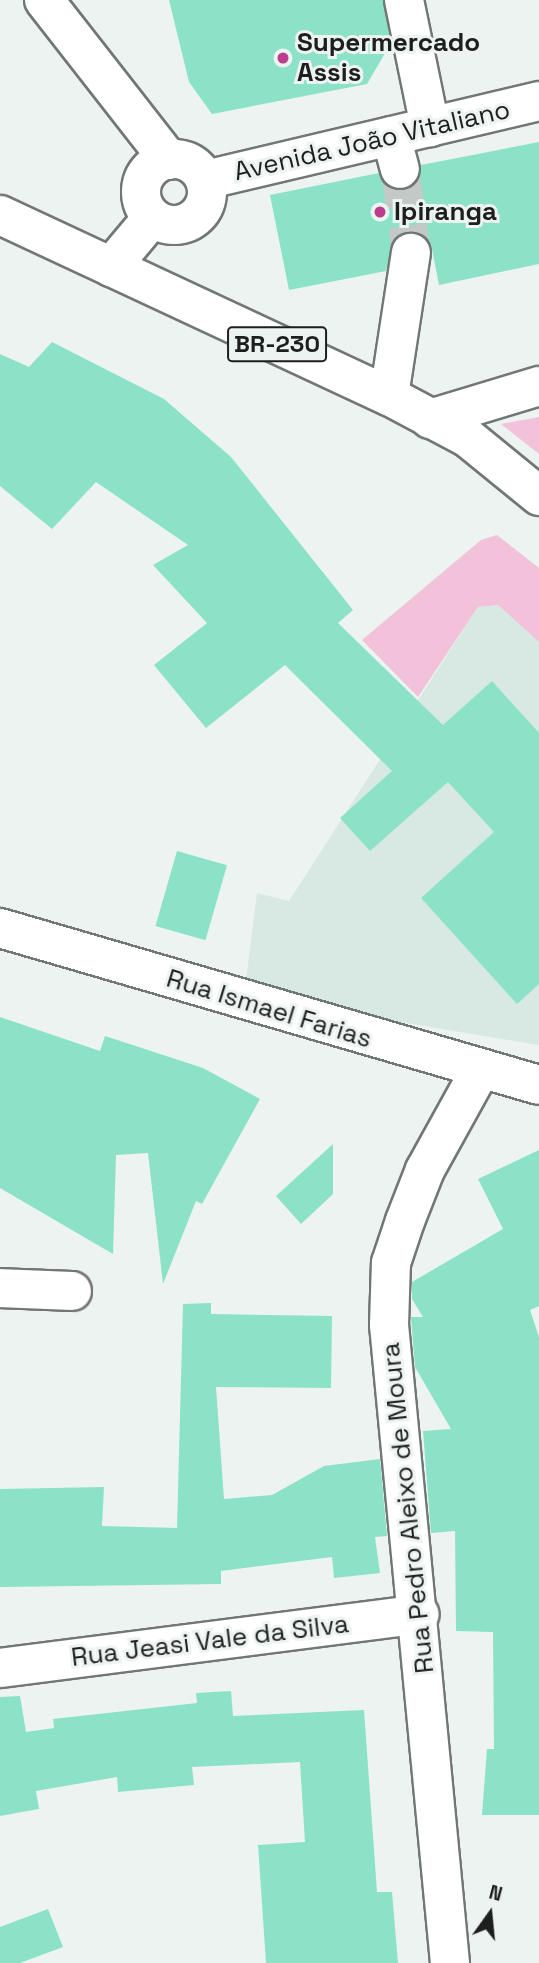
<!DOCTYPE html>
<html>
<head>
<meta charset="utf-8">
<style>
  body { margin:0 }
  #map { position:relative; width:539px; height:1963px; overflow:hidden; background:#ecf3f1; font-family:"Space Grotesk",sans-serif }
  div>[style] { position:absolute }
  .built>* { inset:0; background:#d8e8e2 }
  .green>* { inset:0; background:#f1c2da }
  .building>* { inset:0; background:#8ce2c7; transform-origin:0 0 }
  .minor-tunnel>* { height:38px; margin-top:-19px; transform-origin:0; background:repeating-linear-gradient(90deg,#c3c9c7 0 38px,transparent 0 57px) }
  .roads { filter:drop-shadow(2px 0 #717775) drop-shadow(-2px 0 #717775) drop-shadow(0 2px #717775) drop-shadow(0 -2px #717775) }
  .minor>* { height:38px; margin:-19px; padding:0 19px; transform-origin:19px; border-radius:19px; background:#fff }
  .minor>.ring { margin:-19px; padding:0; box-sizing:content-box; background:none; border:38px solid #fff; border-radius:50% }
  .major>* { height:38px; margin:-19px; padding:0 19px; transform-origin:19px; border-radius:19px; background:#fff }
  .dots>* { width:19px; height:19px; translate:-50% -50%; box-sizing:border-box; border:4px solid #ecf3f1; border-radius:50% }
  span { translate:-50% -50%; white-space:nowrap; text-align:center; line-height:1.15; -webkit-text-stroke:6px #ecf3f1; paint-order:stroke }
  .shield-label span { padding:2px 5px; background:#ecf3f1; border:2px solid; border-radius:5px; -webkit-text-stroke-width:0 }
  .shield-label { font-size:24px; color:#1d1f1e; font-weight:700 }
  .poi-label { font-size:26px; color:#1d1f1e; font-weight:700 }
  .left { translate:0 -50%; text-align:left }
  .street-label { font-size:26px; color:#1d1f1e }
  .north { position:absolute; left:455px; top:1879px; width:70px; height:70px; -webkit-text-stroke:5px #ecf3f1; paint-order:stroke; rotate:15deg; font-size:19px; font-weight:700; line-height:28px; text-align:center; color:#1d1f1e }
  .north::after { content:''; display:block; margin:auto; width:24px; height:32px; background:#1d1f1e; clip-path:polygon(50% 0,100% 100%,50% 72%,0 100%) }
</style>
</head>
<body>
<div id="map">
  <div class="built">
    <div style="clip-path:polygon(498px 605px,539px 642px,539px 1045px,244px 996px,257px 893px,289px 901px,478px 607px)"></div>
  </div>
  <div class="green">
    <div style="clip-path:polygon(539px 417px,539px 454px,501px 424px)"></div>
    <div style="clip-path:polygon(497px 535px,539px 568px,539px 642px,498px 605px,478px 607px,418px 697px,362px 640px,481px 540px)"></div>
  </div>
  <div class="building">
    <div style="clip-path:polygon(169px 0,383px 0,391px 43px,367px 84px,212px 114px,189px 82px)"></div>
    <div style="clip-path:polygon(539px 142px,539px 264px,439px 285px,431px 244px,414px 231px,394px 240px,386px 271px,289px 290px,270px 195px,379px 173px,385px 185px,405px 190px,416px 184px,421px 165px)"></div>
    <div style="clip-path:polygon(52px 342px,164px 399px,231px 457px,353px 610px,338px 623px,443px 725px,492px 681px,539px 733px,539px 984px,517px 1004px,421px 898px,494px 832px,448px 782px,370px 851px,340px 818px,392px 771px,285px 665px,206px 728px,154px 665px,207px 623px,153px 565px,188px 545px,96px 482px,52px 529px,0 486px,0 354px,29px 367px)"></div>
    <div style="left:177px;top:851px;width:52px;height:78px;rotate:16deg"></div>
    <div style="clip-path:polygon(0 1017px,100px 1051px,105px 1036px,203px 1068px,260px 1099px,202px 1204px,196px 1201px,163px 1284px,148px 1153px,116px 1155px,113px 1254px,0 1188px)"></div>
    <div style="clip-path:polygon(333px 1144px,333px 1194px,301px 1224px,276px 1196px)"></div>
    <div style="clip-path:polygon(539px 1150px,539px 1306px,530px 1310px,539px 1337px,539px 1815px,482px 1815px,487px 1749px,494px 1749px,493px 1632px,456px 1631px,455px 1531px,431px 1533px,423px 1431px,451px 1429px,415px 1367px,411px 1317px,423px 1317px,412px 1299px,412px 1282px,503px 1229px,478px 1179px)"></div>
    <div style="clip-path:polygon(211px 1303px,211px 1314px,332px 1316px,331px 1388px,216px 1387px,224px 1499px,272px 1495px,324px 1466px,380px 1459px,387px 1536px,375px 1537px,380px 1573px,334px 1578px,332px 1557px,221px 1571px,221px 1584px,0 1587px,0 1489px,104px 1487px,102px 1526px,177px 1528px,183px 1304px)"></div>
    <div style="clip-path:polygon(231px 1691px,233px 1716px,364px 1710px,377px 1892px,392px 1892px,398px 1963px,266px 1963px,258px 1845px,305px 1842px,300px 1762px,192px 1767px,194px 1785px,118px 1792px,117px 1777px,36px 1791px,39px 1809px,0 1816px,0 1697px,20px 1696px,26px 1732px,54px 1728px,53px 1719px,197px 1703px,196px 1693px)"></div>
    <div style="clip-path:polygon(48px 1909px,63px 1947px,20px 1963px,0 1963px,0 1927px)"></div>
  </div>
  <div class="minor-tunnel">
    <div style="left:400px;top:169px;width:85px;rotate:82.5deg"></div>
  </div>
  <div class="roads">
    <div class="minor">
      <div style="left:44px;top:0;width:203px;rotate:52deg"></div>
      <div style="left:404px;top:0;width:130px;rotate:78.4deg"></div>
      <div style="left:391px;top:136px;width:34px;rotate:75deg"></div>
      <div class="ring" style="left:141px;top:159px;width:28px;height:28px"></div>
      <div style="left:205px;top:180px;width:343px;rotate:-13.3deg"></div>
      <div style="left:111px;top:267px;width:64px;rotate:-50.1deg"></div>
      <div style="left:389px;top:396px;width:145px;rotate:-81.3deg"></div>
      <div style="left:430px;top:419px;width:114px;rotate:-16.8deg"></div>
      <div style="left:0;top:928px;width:561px;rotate:16.24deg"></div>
      <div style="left:0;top:1288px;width:72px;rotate:2.4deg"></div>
      <div style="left:0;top:1668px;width:423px;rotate:-7.3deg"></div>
      <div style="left:450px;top:1963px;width:641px;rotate:-95.46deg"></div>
      <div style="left:389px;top:1325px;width:62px;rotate:-88.2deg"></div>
      <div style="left:391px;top:1263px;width:44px;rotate:-71.6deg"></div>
      <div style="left:405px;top:1221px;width:55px;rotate:-68.6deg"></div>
      <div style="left:425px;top:1170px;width:112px;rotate:-61.1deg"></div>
    </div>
    <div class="major">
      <div style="left:0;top:215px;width:429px;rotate:25deg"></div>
      <div style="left:389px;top:396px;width:89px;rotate:28deg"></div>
      <div style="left:468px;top:438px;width:92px;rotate:39.2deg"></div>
    </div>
  </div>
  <div class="dots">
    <div style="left:283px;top:58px;background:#bb3d8b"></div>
    <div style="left:380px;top:212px;background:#bb3d8b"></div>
  </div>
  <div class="shield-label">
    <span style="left:277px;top:344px">BR-230</span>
  </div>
  <div class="poi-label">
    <span class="left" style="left:297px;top:58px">Supermercado<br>Assis</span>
    <span class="left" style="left:394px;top:212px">Ipiranga</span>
  </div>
  <div class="street-label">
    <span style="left:372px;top:141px;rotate:-13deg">Avenida João Vitaliano</span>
    <span style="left:269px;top:1009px;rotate:17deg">Rua Ismael Farias</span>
    <span style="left:408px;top:1508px;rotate:-96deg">Rua Pedro Aleixo de Moura</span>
    <span style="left:210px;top:1641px;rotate:-7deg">Rua Jeasi Vale da Silva</span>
  </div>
  <div class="north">N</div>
</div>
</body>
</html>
